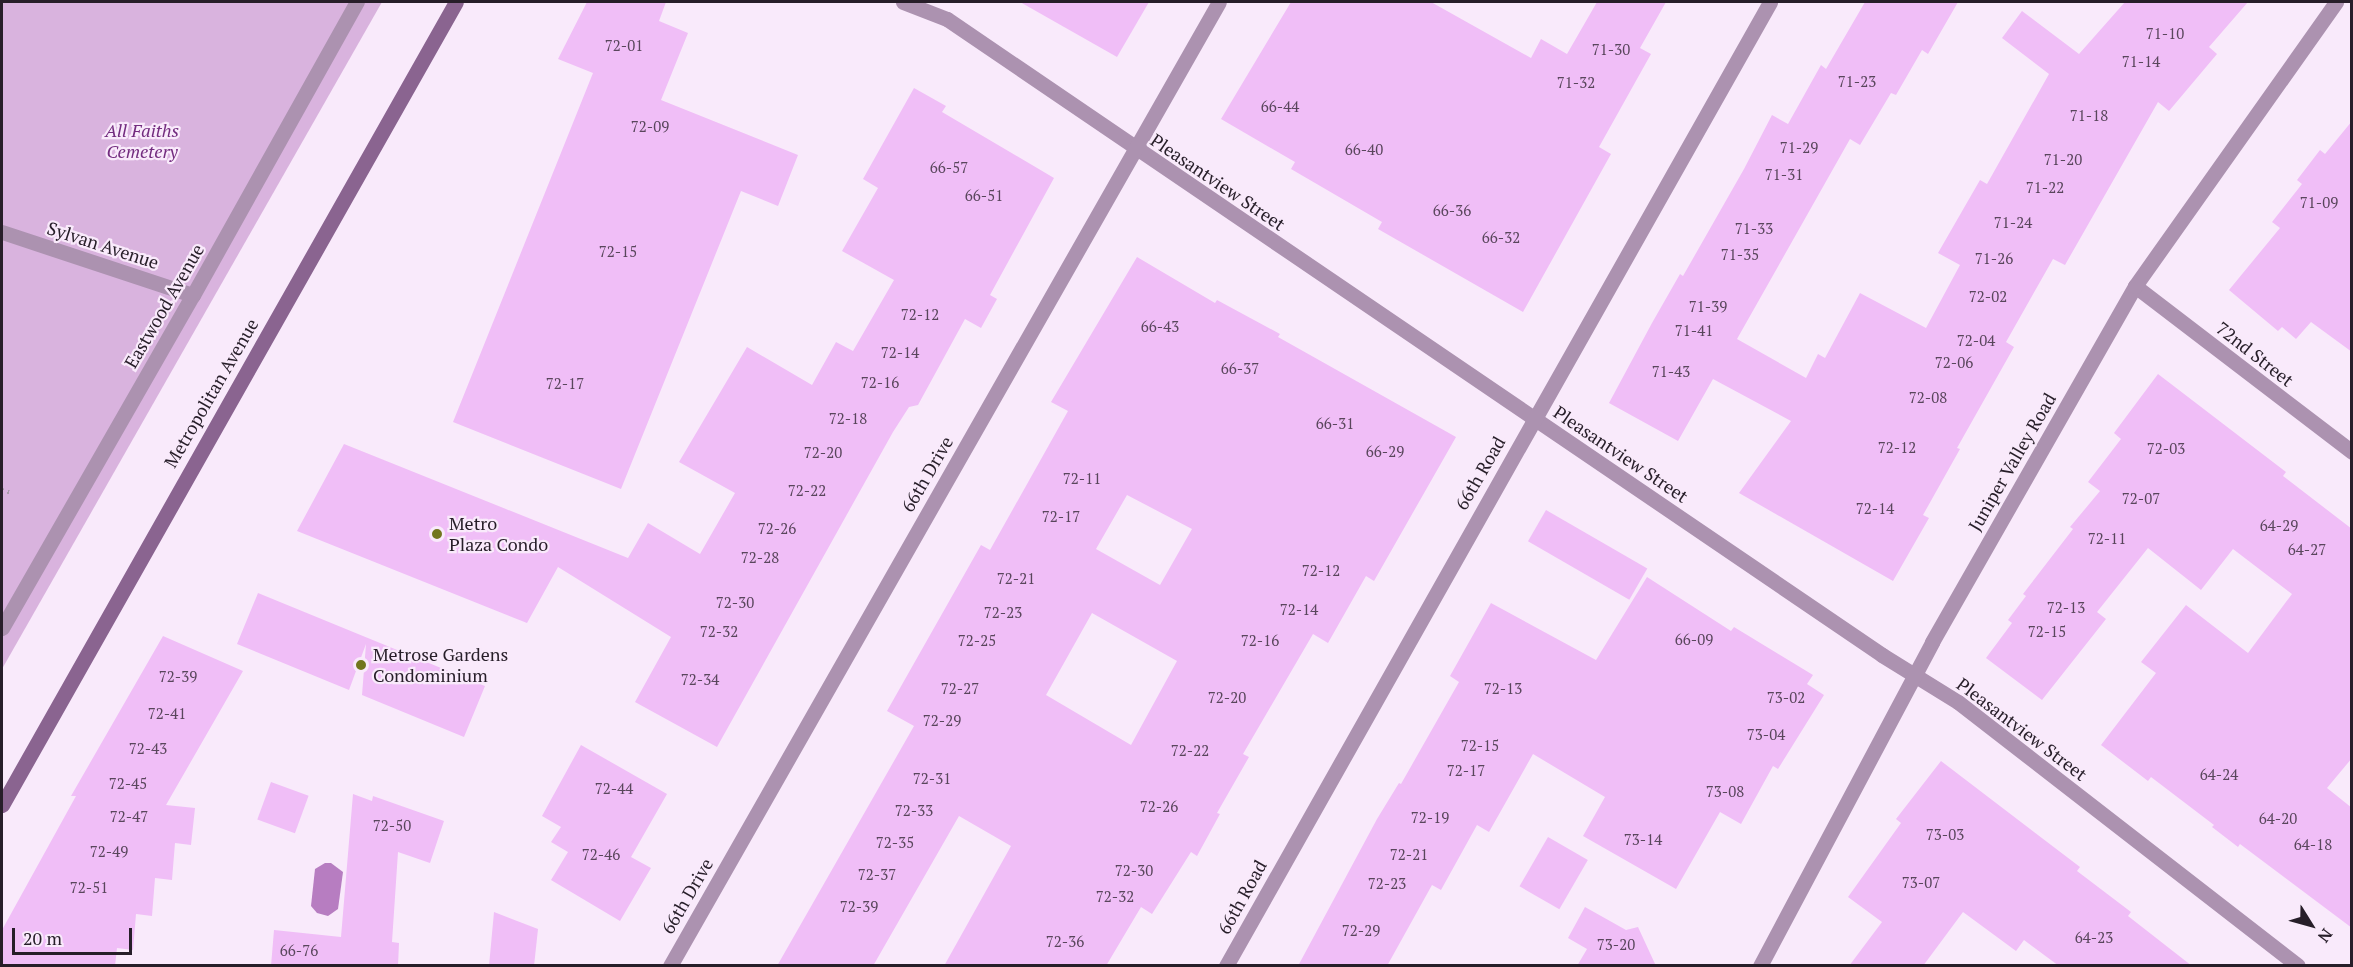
<!DOCTYPE html>
<html>
<head>
<meta charset="utf-8">
<style>
  body { margin:0 }
  #map { position:relative; width:2353px; height:967px; overflow:hidden; background:#f9eafb; font-family:"PT Serif",serif }
  div>[style] { position:absolute }
  .green>* { inset:0; background:#d9b3de }
  .water>* { inset:0; background:#b77dc1 }
  .building>* { inset:0; background:#f0bef7; transform-origin:0 0 }
  .path>* { height:4px; margin-top:-2px; transform-origin:0; background:repeating-linear-gradient(90deg,#a99cab 0 1.5px,transparent 0 6px) }
  .lane>* { height:15px; margin:-7.5px; padding:0 7.5px; transform-origin:7.5px; border-radius:7.5px; background:#ac92b0 }
  .street>* { height:15px; margin:-7.5px; padding:0 7.5px; transform-origin:7.5px; border-radius:7.5px; background:#ac92b0 }
  .secondary>* { height:15px; margin:-7.5px; padding:0 7.5px; transform-origin:7.5px; border-radius:7.5px; background:#8a6490 }
  .dots>* { width:16px; height:16px; translate:-50% -50%; box-sizing:border-box; border:3px solid #f9eafb; border-radius:50% }
  span { translate:-50% -50%; white-space:nowrap; text-align:center; line-height:1.15; -webkit-text-stroke:4.5px #f9eafb; paint-order:stroke }
  .number-label { font-size:15px; color:#59465c }
  .number-label span { -webkit-text-stroke-width:0 }
  .park-label { font-size:18px; color:#732c7f; font-style:italic }
  .street-label { font-size:18px; color:#271e29 }
  .poi-label { font-size:18px; color:#271e29 }
  .left { translate:0 -50%; text-align:left }
  .frame { position:absolute; inset:0; border:3px solid #271e29; pointer-events:none }
  .north { position:absolute; left:2281px; top:895px; width:60px; height:60px; -webkit-text-stroke:4px #f9eafb; paint-order:stroke; rotate:127deg; font-size:16px; font-weight:700; line-height:24px; text-align:center; color:#271e29 }
  .north::after { content:''; display:block; margin:auto; width:21px; height:27px; background:#271e29; clip-path:polygon(50% 0,100% 100%,50% 72%,0 100%) }
  .scale { position:absolute; left:12px; top:928px; width:120px; height:27px; box-sizing:border-box; border:3px solid #271e29; border-top:0; padding-left:8px; font-size:18px; line-height:21px; white-space:nowrap; color:#271e29; -webkit-text-stroke:4px #f9eafb; paint-order:stroke }
</style>
</head>
<body>
<div id="map">
  <div class="green">
    <div style="clip-path:polygon(2px 2px,382px 2px,2px 669px)"></div>
  </div>
  <div class="water">
    <div style="clip-path:polygon(325px 863px,331px 863px,343px 872px,338px 909px,328px 916px,317px 913px,311px 906px,315px 869px)"></div>
  </div>
  <div class="building">
    <div style="clip-path:polygon(587px 2px,666px 2px,659px 21px,688px 33px,661px 100px,798px 155px,778px 206px,741px 191px,621px 489px,453px 422px,593px 73px,558px 59px)"></div>
    <div style="clip-path:polygon(1020px 2px,1149px 2px,1117px 57px)"></div>
    <div style="clip-path:polygon(1291px 2px,1431px 2px,1531px 58px,1541px 39px,1567px 54px,1597px 2px,1666px 2px,1640px 48px,1651px 54px,1599px 147px,1611px 154px,1523px 312px,1378px 229px,1382px 222px,1291px 169px,1295px 162px,1221px 119px)"></div>
    <div style="clip-path:polygon(1865px 2px,1958px 2px,1928px 54px,1922px 50px,1896px 95px,1891px 93px,1860px 145px,1850px 139px,1737px 339px,1806px 378px,1818px 354px,1825px 358px,1860px 293px,1926px 328px,1960px 265px,1938px 253px,1980px 180px,1987px 184px,2049px 74px,2002px 38px,2022px 11px,2079px 54px,2125px 2px,2248px 2px,2209px 47px,2217px 54px,2169px 111px,2158px 102px,2065px 265px,2053px 259px,2006px 342px,2014px 347px,1957px 448px,1960px 449px,1923px 515px,1929px 518px,1893px 581px,1739px 493px,1791px 421px,1713px 379px,1678px 441px,1609px 403px,1652px 323px,1680px 274px,1683px 276px,1744px 169px,1772px 115px,1788px 124px,1821px 65px,1826px 69px)"></div>
    <div style="clip-path:polygon(914px 88px,946px 106px,942px 112px,1054px 178px,990px 295px,997px 299px,981px 328px,965px 319px,918px 405px,909px 407px,893px 432px,717px 747px,635px 702px,671px 637px,558px 567px,527px 623px,297px 531px,344px 444px,628px 558px,648px 523px,700px 554px,735px 493px,679px 462px,747px 347px,812px 385px,836px 342px,853px 351px,894px 280px,842px 251px,878px 188px,863px 179px)"></div>
    <div style="clip-path:polygon(2352px 121px,2352px 352px,2311px 322px,2296px 339px,2282px 327px,2278px 331px,2229px 290px,2280px 228px,2272px 222px,2302px 184px,2297px 180px,2320px 150px,2325px 154px)"></div>
    <div style="clip-path:polygon(evenodd,1137px 257px,1215px 303px,1217px 300px,1280px 334px,1278px 337px,1456px 437px,1374px 581px,1366px 576px,1328px 643px,1313px 634px,1243px 754px,1249px 757px,1217px 813px,1220px 814px,1197px 856px,1191px 852px,1152px 914px,1141px 907px,1106px 966px,944px 966px,1011px 846px,959px 816px,873px 966px,777px 966px,914px 726px,887px 711px,981px 545px,990px 550px,1068px 411px,1051px 402px,1137px 257px,1127px 495px,1192px 529px,1160px 585px,1096px 549px,1127px 495px,1137px 257px,1092px 613px,1177px 661px,1131px 745px,1046px 695px,1092px 613px)"></div>
    <div style="clip-path:polygon(2158px 374px,2286px 472px,2283px 476px,2352px 529px,2352px 758px,2327px 788px,2352px 808px,2352px 928px,2240px 844px,2238px 847px,2212px 827px,2214px 825px,2151px 777px,2148px 781px,2101px 745px,2156px 673px,2141px 662px,2186px 605px,2248px 653px,2292px 594px,2233px 549px,2201px 590px,2148px 548px,2097px 612px,2106px 619px,2042px 700px,1986px 658px,2012px 623px,2008px 620px,2026px 596px,2023px 594px,2073px 529px,2070px 527px,2100px 491px,2088px 482px,2121px 439px,2114px 433px)"></div>
    <div style="left:1546px;top:510px;width:117px;height:36px;rotate:30deg"></div>
    <div style="clip-path:polygon(1647px 577px,1731px 631px,1734px 627px,1813px 675px,1807px 684px,1824px 695px,1778px 769px,1773px 766px,1741px 824px,1720px 812px,1676px 889px,1583px 836px,1605px 797px,1533px 754px,1489px 832px,1477px 825px,1441px 890px,1432px 885px,1387px 966px,1298px 966px,1377px 819px,1399px 783px,1401px 784px,1459px 682px,1450px 676px,1491px 603px,1596px 660px)"></div>
    <div style="clip-path:polygon(258px 593px,485px 686px,464px 737px,362px 695px,366px 644px,349px 690px,237px 644px)"></div>
    <div style="clip-path:polygon(163px 636px,243px 671px,166px 805px,195px 808px,191px 845px,175px 843px,172px 880px,155px 878px,152px 916px,136px 914px,133px 950px,117px 948px,115px 966px,2px 966px,2px 930px,76px 796px,71px 796px)"></div>
    <div style="clip-path:polygon(581px 745px,667px 794px,631px 857px,651px 868px,620px 921px,551px 880px,568px 852px,551px 842px,561px 827px,542px 816px)"></div>
    <div style="clip-path:polygon(1941px 761px,2080px 867px,2077px 871px,2131px 912px,2128px 916px,2192px 966px,2059px 966px,2024px 940px,2016px 951px,1963px 912px,1923px 966px,1849px 966px,1882px 922px,1848px 897px,1901px 823px,1896px 819px)"></div>
    <div style="left:271px;top:782px;width:40px;height:40px;rotate:20deg"></div>
    <div style="clip-path:polygon(353px 794px,372px 801px,373px 796px,444px 821px,430px 863px,398px 852px,392px 942px,399px 943px,398px 966px,271px 966px,274px 930px,341px 937px)"></div>
    <div style="left:1548px;top:837px;width:46px;height:57px;rotate:30deg"></div>
    <div style="clip-path:polygon(1585px 907px,1626px 930px,1638px 927px,1656px 966px,1577px 966px,1587px 949px,1568px 938px)"></div>
    <div style="clip-path:polygon(494px 912px,538px 929px,534px 966px,489px 966px)"></div>
  </div>
  <div class="path">
    <div style="left:2px;top:490px;width:9px;rotate:18deg"></div>
  </div>
  <div class="lane">
    <div style="left:2px;top:232px;width:201px;rotate:18.3deg"></div>
    <div style="left:2px;top:628px;width:384px;rotate:-60.2deg"></div>
    <div style="left:193px;top:295px;width:336px;rotate:-60.8deg"></div>
  </div>
  <div class="street">
    <div style="left:903px;top:2px;width:47px;rotate:21.1deg"></div>
    <div style="left:947px;top:19px;width:1131px;rotate:34.22deg"></div>
    <div style="left:1882px;top:655px;width:89px;rotate:31.7deg"></div>
    <div style="left:1958px;top:702px;width:430px;rotate:37.8deg"></div>
    <div style="left:2135px;top:286px;width:273px;rotate:37.4deg"></div>
    <div style="left:670px;top:966px;width:1109px;rotate:-60.34deg"></div>
    <div style="left:1226px;top:966px;width:1107px;rotate:-60.56deg"></div>
    <div style="left:1760px;top:966px;width:367px;rotate:-62deg"></div>
    <div style="left:1932px;top:642px;width:410px;rotate:-60.3deg"></div>
    <div style="left:2135px;top:286px;width:348px;rotate:-54.7deg"></div>
  </div>
  <div class="secondary">
    <div style="left:2px;top:805px;width:922px;rotate:-60.52deg"></div>
  </div>
  <div class="dots">
    <div style="left:437px;top:534px;background:#72761e"></div>
    <div style="left:361px;top:665px;background:#72761e"></div>
  </div>
  <div class="number-label">
    <span style="left:2165px;top:34px">71-10</span>
    <span style="left:624px;top:46px">72-01</span>
    <span style="left:1611px;top:50px">71-30</span>
    <span style="left:2141px;top:62px">71-14</span>
    <span style="left:1857px;top:82px">71-23</span>
    <span style="left:1576px;top:83px">71-32</span>
    <span style="left:1280px;top:107px">66-44</span>
    <span style="left:2089px;top:116px">71-18</span>
    <span style="left:650px;top:127px">72-09</span>
    <span style="left:1799px;top:148px">71-29</span>
    <span style="left:1364px;top:150px">66-40</span>
    <span style="left:2063px;top:160px">71-20</span>
    <span style="left:949px;top:168px">66-57</span>
    <span style="left:1784px;top:175px">71-31</span>
    <span style="left:2045px;top:188px">71-22</span>
    <span style="left:984px;top:196px">66-51</span>
    <span style="left:2319px;top:203px">71-09</span>
    <span style="left:1452px;top:211px">66-36</span>
    <span style="left:2013px;top:223px">71-24</span>
    <span style="left:1754px;top:229px">71-33</span>
    <span style="left:1501px;top:238px">66-32</span>
    <span style="left:618px;top:252px">72-15</span>
    <span style="left:1740px;top:255px">71-35</span>
    <span style="left:1994px;top:259px">71-26</span>
    <span style="left:1988px;top:297px">72-02</span>
    <span style="left:1708px;top:307px">71-39</span>
    <span style="left:920px;top:315px">72-12</span>
    <span style="left:1160px;top:327px">66-43</span>
    <span style="left:1694px;top:331px">71-41</span>
    <span style="left:1976px;top:341px">72-04</span>
    <span style="left:900px;top:353px">72-14</span>
    <span style="left:1954px;top:363px">72-06</span>
    <span style="left:1240px;top:369px">66-37</span>
    <span style="left:1671px;top:372px">71-43</span>
    <span style="left:880px;top:383px">72-16</span>
    <span style="left:565px;top:384px">72-17</span>
    <span style="left:1928px;top:398px">72-08</span>
    <span style="left:848px;top:419px">72-18</span>
    <span style="left:1335px;top:424px">66-31</span>
    <span style="left:1897px;top:448px">72-12</span>
    <span style="left:2166px;top:449px">72-03</span>
    <span style="left:1385px;top:452px">66-29</span>
    <span style="left:823px;top:453px">72-20</span>
    <span style="left:1082px;top:479px">72-11</span>
    <span style="left:807px;top:491px">72-22</span>
    <span style="left:2141px;top:499px">72-07</span>
    <span style="left:1875px;top:509px">72-14</span>
    <span style="left:1061px;top:517px">72-17</span>
    <span style="left:2279px;top:526px">64-29</span>
    <span style="left:777px;top:529px">72-26</span>
    <span style="left:2107px;top:539px">72-11</span>
    <span style="left:2307px;top:550px">64-27</span>
    <span style="left:760px;top:558px">72-28</span>
    <span style="left:1321px;top:571px">72-12</span>
    <span style="left:1016px;top:579px">72-21</span>
    <span style="left:735px;top:603px">72-30</span>
    <span style="left:2066px;top:608px">72-13</span>
    <span style="left:1299px;top:610px">72-14</span>
    <span style="left:1003px;top:613px">72-23</span>
    <span style="left:719px;top:632px">72-32</span>
    <span style="left:2047px;top:632px">72-15</span>
    <span style="left:1694px;top:640px">66-09</span>
    <span style="left:977px;top:641px">72-25</span>
    <span style="left:1260px;top:641px">72-16</span>
    <span style="left:178px;top:677px">72-39</span>
    <span style="left:700px;top:680px">72-34</span>
    <span style="left:960px;top:689px">72-27</span>
    <span style="left:1503px;top:689px">72-13</span>
    <span style="left:1227px;top:698px">72-20</span>
    <span style="left:1786px;top:698px">73-02</span>
    <span style="left:167px;top:714px">72-41</span>
    <span style="left:942px;top:721px">72-29</span>
    <span style="left:1766px;top:735px">73-04</span>
    <span style="left:1480px;top:746px">72-15</span>
    <span style="left:148px;top:749px">72-43</span>
    <span style="left:1190px;top:751px">72-22</span>
    <span style="left:1466px;top:771px">72-17</span>
    <span style="left:2219px;top:775px">64-24</span>
    <span style="left:932px;top:779px">72-31</span>
    <span style="left:128px;top:784px">72-45</span>
    <span style="left:614px;top:789px">72-44</span>
    <span style="left:1725px;top:792px">73-08</span>
    <span style="left:1159px;top:807px">72-26</span>
    <span style="left:914px;top:811px">72-33</span>
    <span style="left:129px;top:817px">72-47</span>
    <span style="left:1430px;top:818px">72-19</span>
    <span style="left:2278px;top:819px">64-20</span>
    <span style="left:392px;top:826px">72-50</span>
    <span style="left:1945px;top:835px">73-03</span>
    <span style="left:1643px;top:840px">73-14</span>
    <span style="left:895px;top:843px">72-35</span>
    <span style="left:2313px;top:845px">64-18</span>
    <span style="left:109px;top:852px">72-49</span>
    <span style="left:601px;top:855px">72-46</span>
    <span style="left:1409px;top:855px">72-21</span>
    <span style="left:1134px;top:871px">72-30</span>
    <span style="left:877px;top:875px">72-37</span>
    <span style="left:1921px;top:883px">73-07</span>
    <span style="left:1387px;top:884px">72-23</span>
    <span style="left:89px;top:888px">72-51</span>
    <span style="left:1115px;top:897px">72-32</span>
    <span style="left:859px;top:907px">72-39</span>
    <span style="left:1361px;top:931px">72-29</span>
    <span style="left:2094px;top:938px">64-23</span>
    <span style="left:1065px;top:942px">72-36</span>
    <span style="left:1616px;top:945px">73-20</span>
    <span style="left:299px;top:951px">66-76</span>
  </div>
  <div class="park-label">
    <span style="left:142px;top:141px">All Faiths<br>Cemetery</span>
  </div>
  <div class="street-label">
    <span style="left:1218px;top:182px;rotate:34deg">Pleasantview Street</span>
    <span style="left:103px;top:245px;rotate:18deg">Sylvan Avenue</span>
    <span style="left:164px;top:306px;rotate:-60deg">Eastwood Avenue</span>
    <span style="left:2255px;top:354px;rotate:38deg">72nd Street</span>
    <span style="left:211px;top:393px;rotate:-60deg">Metropolitan Avenue</span>
    <span style="left:1621px;top:454px;rotate:34deg">Pleasantview Street</span>
    <span style="left:2012px;top:462px;rotate:-60deg">Juniper Valley Road</span>
    <span style="left:1480px;top:473px;rotate:-60deg">66th Road</span>
    <span style="left:927px;top:474px;rotate:-60deg">66th Drive</span>
    <span style="left:2022px;top:729px;rotate:37deg">Pleasantview Street</span>
    <span style="left:687px;top:896px;rotate:-60deg">66th Drive</span>
    <span style="left:1242px;top:897px;rotate:-61deg">66th Road</span>
  </div>
  <div class="poi-label">
    <span class="left" style="left:449px;top:534px">Metro<br>Plaza Condo</span>
    <span class="left" style="left:373px;top:665px">Metrose Gardens<br>Condominium</span>
  </div>
  <div class="frame"></div>
  <div class="north">N</div>
  <div class="scale">20 m</div>
</div>
</body>
</html>
